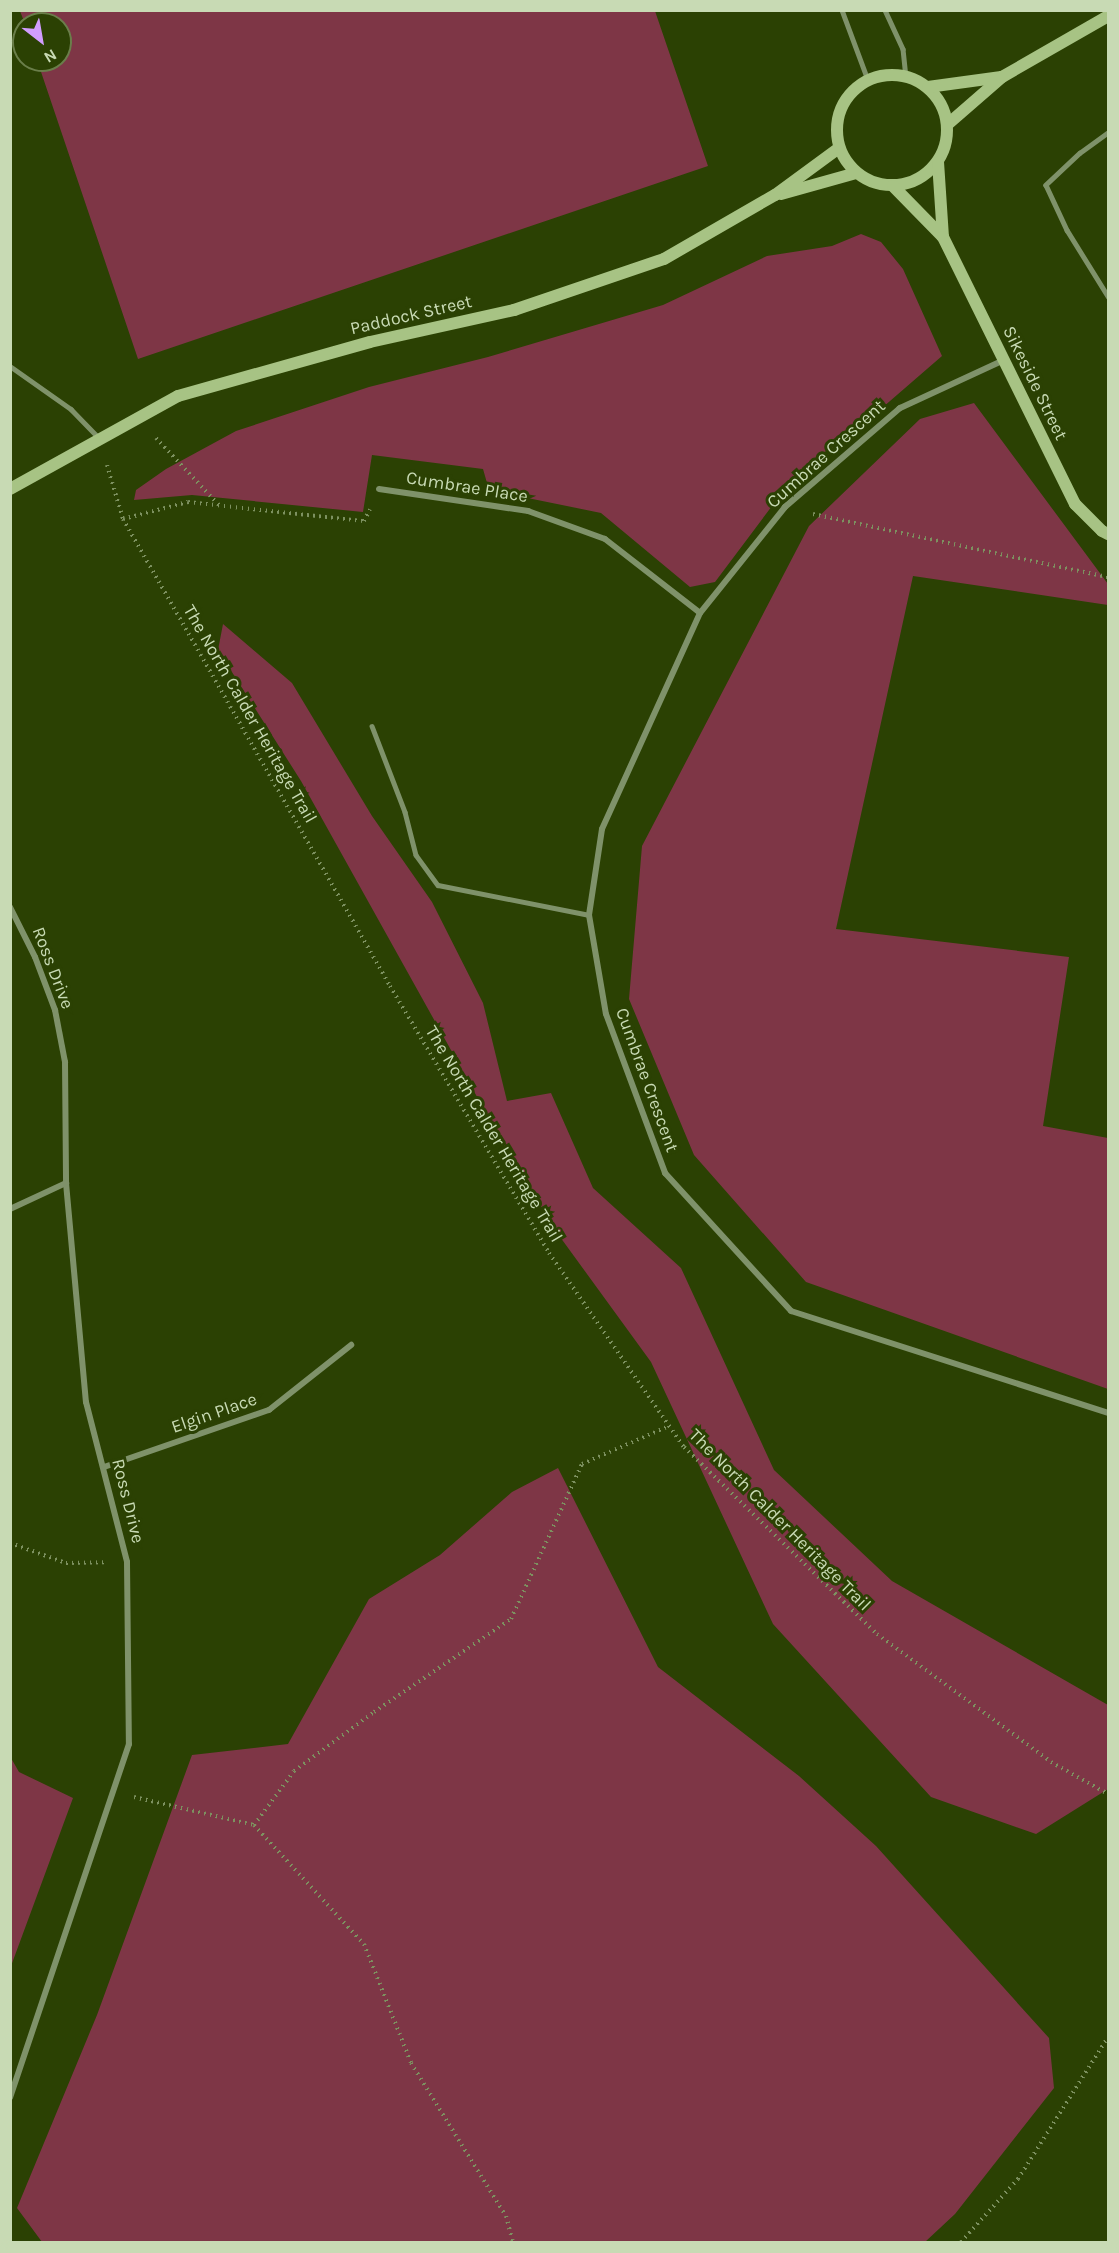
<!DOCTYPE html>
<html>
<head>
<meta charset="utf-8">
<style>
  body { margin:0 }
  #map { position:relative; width:1119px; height:2253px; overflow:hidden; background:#2b4103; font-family:Karla,sans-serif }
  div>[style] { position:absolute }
  .green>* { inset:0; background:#7e3646 }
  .path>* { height:4px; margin-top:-2px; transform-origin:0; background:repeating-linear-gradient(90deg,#7d9160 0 1.5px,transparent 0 6px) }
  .lane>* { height:4.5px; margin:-2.25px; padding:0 2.25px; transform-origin:2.25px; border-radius:2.25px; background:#7f926a }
  .street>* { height:6px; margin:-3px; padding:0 3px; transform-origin:3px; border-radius:3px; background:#7f926a }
  .secondary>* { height:12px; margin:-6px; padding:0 6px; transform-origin:6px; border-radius:6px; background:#a7c384 }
  .secondary>.ring { margin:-6px; padding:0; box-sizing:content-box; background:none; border:12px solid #a7c384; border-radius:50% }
  span { translate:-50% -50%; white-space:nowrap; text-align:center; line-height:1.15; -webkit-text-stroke:6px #2b4103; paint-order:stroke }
  .street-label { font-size:18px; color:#c8dab4 }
  .frame { position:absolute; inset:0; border:12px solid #c8dab4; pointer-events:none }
  .north { position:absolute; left:12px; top:12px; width:60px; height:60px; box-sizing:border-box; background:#2b4103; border:2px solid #6a7e4a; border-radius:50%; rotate:149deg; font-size:16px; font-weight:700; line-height:24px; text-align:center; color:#c8dab4 }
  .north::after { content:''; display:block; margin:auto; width:21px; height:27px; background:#d19dfe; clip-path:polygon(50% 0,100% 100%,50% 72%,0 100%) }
</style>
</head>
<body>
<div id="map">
  <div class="green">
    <div style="clip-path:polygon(20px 11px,655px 11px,708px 166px,138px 359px,37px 60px,60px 60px,60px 24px,25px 24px)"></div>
    <div style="clip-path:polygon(861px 234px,881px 242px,903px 269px,942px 356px,778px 498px,715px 582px,690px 587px,601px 513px,489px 490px,483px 469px,372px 455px,363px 512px,192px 495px,134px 500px,136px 490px,166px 469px,236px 431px,369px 387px,488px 357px,663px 305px,767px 256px,832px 246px)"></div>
    <div style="clip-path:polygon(974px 403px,1108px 584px,1108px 605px,913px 576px,836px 929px,1069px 957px,1043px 1126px,1108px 1138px,1108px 1389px,806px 1282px,694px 1155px,629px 999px,642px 846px,809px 526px,920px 419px)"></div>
    <div style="clip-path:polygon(223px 624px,292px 683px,372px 816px,432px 902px,483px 1003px,507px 1101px,551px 1093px,593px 1188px,681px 1268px,774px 1470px,892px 1581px,1108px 1705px,1108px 1789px,1036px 1834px,931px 1797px,773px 1624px,651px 1362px,539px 1208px,301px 781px,218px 650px)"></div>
    <div style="clip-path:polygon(558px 1468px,658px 1667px,799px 1776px,876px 1846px,1049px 2038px,1054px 2088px,955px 2214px,925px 2242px,42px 2242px,17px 2208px,97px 2015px,192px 1755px,288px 1744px,369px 1599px,440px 1555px,512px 1492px)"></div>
    <div style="clip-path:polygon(11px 1758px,19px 1772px,73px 1798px,11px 1966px)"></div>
  </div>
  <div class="path">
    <div style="left:156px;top:438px;width:92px;rotate:46.8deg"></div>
    <div style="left:107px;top:465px;width:56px;rotate:73.5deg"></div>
    <div style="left:123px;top:519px;width:538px;rotate:60.24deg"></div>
    <div style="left:390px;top:986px;width:311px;rotate:59.2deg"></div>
    <div style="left:549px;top:1253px;width:236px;rotate:55.2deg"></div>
    <div style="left:684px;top:1447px;width:269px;rotate:44.1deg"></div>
    <div style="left:877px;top:1634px;width:216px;rotate:36.3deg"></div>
    <div style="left:1051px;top:1762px;width:65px;rotate:29.3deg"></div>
    <div style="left:813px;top:514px;width:302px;rotate:12.1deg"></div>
    <div style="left:123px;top:519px;width:67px;rotate:-14.7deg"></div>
    <div style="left:188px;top:502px;width:177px;rotate:6.2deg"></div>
    <div style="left:364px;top:521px;width:13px;rotate:-63deg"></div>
    <div style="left:10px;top:1543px;width:59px;rotate:19.7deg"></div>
    <div style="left:66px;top:1563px;width:39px;rotate:-1deg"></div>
    <div style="left:134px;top:1797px;width:123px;rotate:13.1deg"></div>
    <div style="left:254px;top:1825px;width:67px;rotate:-53.5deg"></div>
    <div style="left:294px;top:1771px;width:99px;rotate:-36.4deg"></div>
    <div style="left:374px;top:1712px;width:166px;rotate:-34.2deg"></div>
    <div style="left:511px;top:1619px;width:170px;rotate:-65.4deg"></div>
    <div style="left:582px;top:1464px;width:95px;rotate:-23.6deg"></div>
    <div style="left:254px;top:1825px;width:162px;rotate:47.3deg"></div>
    <div style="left:364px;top:1944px;width:128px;rotate:68.4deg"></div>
    <div style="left:411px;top:2063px;width:180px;rotate:58.2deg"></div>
    <div style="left:506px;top:2216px;width:27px;rotate:75deg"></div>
    <div style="left:961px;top:2242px;width:85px;rotate:-47.9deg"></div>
    <div style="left:1018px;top:2179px;width:168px;rotate:-57.6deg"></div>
  </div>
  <div class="lane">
    <div style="left:842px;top:10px;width:75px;rotate:69.6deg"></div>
    <div style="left:885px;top:10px;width:43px;rotate:65.2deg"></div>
    <div style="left:903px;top:49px;width:27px;rotate:84deg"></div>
    <div style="left:1108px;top:133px;width:34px;rotate:144deg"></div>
    <div style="left:1080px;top:153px;width:47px;rotate:136.7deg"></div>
    <div style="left:1046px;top:185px;width:50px;rotate:65deg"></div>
    <div style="left:1067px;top:230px;width:78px;rotate:58.2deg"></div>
    <div style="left:10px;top:366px;width:75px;rotate:35.2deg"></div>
    <div style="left:71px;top:409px;width:40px;rotate:46deg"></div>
    <div style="left:372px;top:726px;width:92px;rotate:69deg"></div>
    <div style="left:405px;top:812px;width:44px;rotate:75.7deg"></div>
    <div style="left:416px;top:855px;width:37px;rotate:54deg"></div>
    <div style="left:438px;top:885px;width:154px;rotate:11.2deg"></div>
  </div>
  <div class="street">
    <div style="left:1004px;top:360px;width:115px;rotate:155.2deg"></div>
    <div style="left:900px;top:408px;width:152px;rotate:139.3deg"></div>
    <div style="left:785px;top:507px;width:136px;rotate:128.7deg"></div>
    <div style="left:700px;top:613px;width:237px;rotate:114.4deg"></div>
    <div style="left:602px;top:829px;width:87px;rotate:98.6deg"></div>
    <div style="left:589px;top:915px;width:100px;rotate:80.3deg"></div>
    <div style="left:606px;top:1014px;width:170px;rotate:69.6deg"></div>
    <div style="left:665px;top:1173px;width:187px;rotate:47.6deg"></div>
    <div style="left:791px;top:1311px;width:333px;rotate:17.8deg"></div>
    <div style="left:379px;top:489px;width:151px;rotate:8.4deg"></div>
    <div style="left:528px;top:511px;width:82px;rotate:20deg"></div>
    <div style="left:605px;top:539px;width:120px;rotate:37.9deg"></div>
    <div style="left:10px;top:907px;width:56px;rotate:63.4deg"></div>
    <div style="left:35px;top:957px;width:57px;rotate:69.3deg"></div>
    <div style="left:55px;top:1010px;width:53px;rotate:79.1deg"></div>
    <div style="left:65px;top:1062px;width:121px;rotate:89.5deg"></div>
    <div style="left:66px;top:1183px;width:220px;rotate:84.8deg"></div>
    <div style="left:86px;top:1402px;width:165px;rotate:75.6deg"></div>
    <div style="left:127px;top:1562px;width:182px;rotate:89.4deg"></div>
    <div style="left:129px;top:1744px;width:373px;rotate:108.6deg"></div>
    <div style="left:10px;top:1209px;width:62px;rotate:-24.9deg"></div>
    <div style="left:104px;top:1467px;width:175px;rotate:-19.1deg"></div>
    <div style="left:269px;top:1410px;width:105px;rotate:-38.4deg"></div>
  </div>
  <div class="secondary">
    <div class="ring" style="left:837px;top:75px;width:98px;height:98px"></div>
    <div style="left:928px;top:87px;width:74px;rotate:-7.8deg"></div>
    <div style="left:948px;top:124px;width:72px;rotate:-41deg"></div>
    <div style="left:1002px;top:77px;width:122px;rotate:-29.9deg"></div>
    <div style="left:938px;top:162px;width:75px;rotate:86.2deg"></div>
    <div style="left:893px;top:186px;width:71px;rotate:45.6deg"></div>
    <div style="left:943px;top:237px;width:298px;rotate:63.7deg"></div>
    <div style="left:1075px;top:504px;width:38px;rotate:45deg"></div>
    <div style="left:1102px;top:531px;width:7px;rotate:27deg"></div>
    <div style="left:781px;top:194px;width:78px;rotate:-15.6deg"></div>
    <div style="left:10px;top:489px;width:192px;rotate:-29deg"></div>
    <div style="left:178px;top:396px;width:199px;rotate:-15.7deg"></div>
    <div style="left:370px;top:342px;width:148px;rotate:-12.5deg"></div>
    <div style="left:514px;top:310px;width:158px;rotate:-18.8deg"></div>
    <div style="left:664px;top:259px;width:128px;rotate:-30deg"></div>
    <div style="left:775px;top:195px;width:79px;rotate:-36.3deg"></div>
  </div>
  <div class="street-label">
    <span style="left:411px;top:315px;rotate:-13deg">Paddock Street</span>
    <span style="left:1035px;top:383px;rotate:64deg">Sikeside Street</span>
    <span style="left:826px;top:454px;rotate:-42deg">Cumbrae Crescent</span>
    <span style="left:467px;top:487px;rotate:9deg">Cumbrae Place</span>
    <span style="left:250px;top:714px;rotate:60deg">The North Calder Heritage Trail</span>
    <span style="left:53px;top:968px;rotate:69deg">Ross Drive</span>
    <span style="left:647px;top:1080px;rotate:70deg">Cumbrae Crescent</span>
    <span style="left:494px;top:1134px;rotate:59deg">The North Calder Heritage Trail</span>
    <span style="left:214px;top:1413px;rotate:-19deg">Elgin Place</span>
    <span style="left:128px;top:1501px;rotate:76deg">Ross Drive</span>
    <span style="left:780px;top:1520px;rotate:45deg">The North Calder Heritage Trail</span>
  </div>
  <div class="frame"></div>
  <div class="north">N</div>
</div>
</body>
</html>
